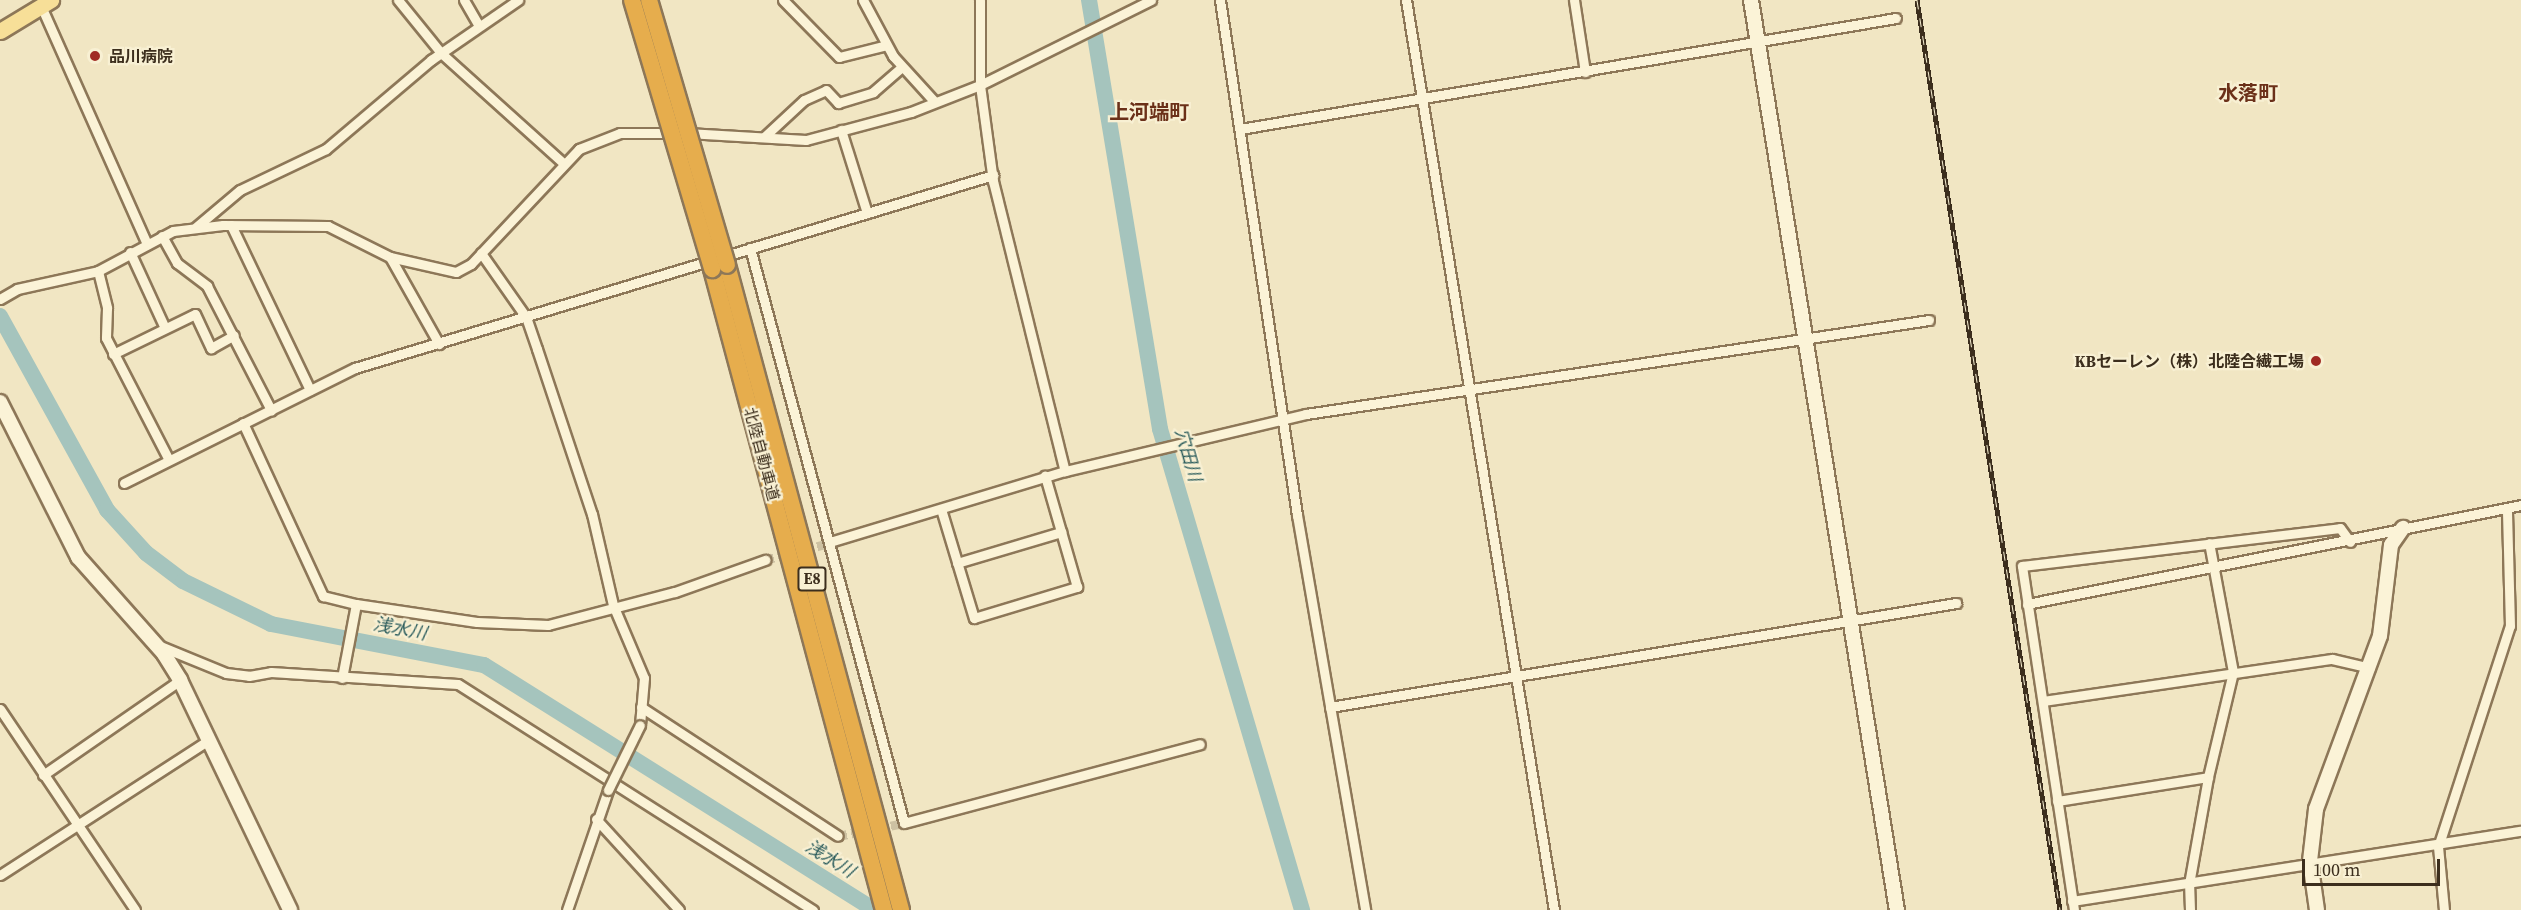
<!DOCTYPE html>
<html>
<head>
<meta charset="utf-8">
<style>
  body { margin:0 }
  #map { position:relative; width:2521px; height:910px; overflow:hidden; background:#f1e6c3; font-family:"Source Serif 4","Noto Sans JP",serif }
  div>[style] { position:absolute }
  .river>* { height:16px; margin:-8px; padding:0 8px; transform-origin:8px; border-radius:8px; background:#a5c4bd }
  .street-tunnel>* { height:9px; margin-top:-4.5px; transform-origin:0; background:repeating-linear-gradient(90deg,#cdc1a2 0 9px,transparent 0 13.5px) }
  .roads { filter:drop-shadow(2px 0 #8d7758) drop-shadow(-2px 0 #8d7758) drop-shadow(0 2px #8d7758) drop-shadow(0 -2px #8d7758) }
  .street>* { height:9px; margin:-4.5px; padding:0 4.5px; transform-origin:4.5px; border-radius:4.5px; background:#fbf3d7 }
  .secondary>* { height:14px; margin:-7px; padding:0 7px; transform-origin:7px; border-radius:7px; background:#fbf3d7 }
  .primary>* { height:15px; margin:-7.5px; padding:0 7.5px; transform-origin:7.5px; border-radius:7.5px; background:#f7df98 }
  .highway>* { height:16px; margin:-8px; padding:0 8px; transform-origin:8px; border-radius:8px; background:#e6ad4d }
  .rail>* { height:5px; margin-top:-2.5px; transform-origin:0; background:repeating-linear-gradient(90deg,#f8f0d3 0 9px,#3c2e1d 0 18px); box-sizing:border-box; border-block:2px solid #3c2e1d }
  .bridges { filter:drop-shadow(2px 0 #8d7758) drop-shadow(-2px 0 #8d7758) drop-shadow(0 2px #8d7758) drop-shadow(0 -2px #8d7758) }
  .street-bridge>* { height:9px; margin:-4.5px; padding:0 4.5px; transform-origin:4.5px; border-radius:4.5px; background:#fbf3d7 }
  .highway-bridge>* { height:16px; margin:-8px; padding:0 8px; transform-origin:8px; border-radius:8px; background:#e6ad4d }
  .dots>* { width:16px; height:16px; translate:-50% -50%; box-sizing:border-box; border:3px solid #f8f0d3; border-radius:50% }
  span { translate:-50% -50%; white-space:nowrap; text-align:center; line-height:1.15; -webkit-text-stroke:4.5px #f8f0d3; paint-order:stroke }
  .shield-label span { padding:2px 4px; background:#f8f0d3; border:2px solid; border-radius:4px; -webkit-text-stroke-width:0 }
  .shield-label { font-size:15px; color:#3c2e1d; font-weight:700 }
  .poi-label { font-size:16px; color:#3c2e1d; font-weight:700 }
  .left { translate:0 -50%; text-align:left }
  .right { translate:-100% -50%; text-align:right }
  .street-label { font-size:16px; color:#3c2e1d }
  .water-label { font-size:18px; color:#2b5c5c; font-style:italic }
  .quarter-label { font-size:20px; color:#6b3019; font-weight:700 }
  .scale { position:absolute; left:2302px; top:859px; width:138px; height:27px; box-sizing:border-box; border:3px solid #3c2e1d; border-top:0; padding-left:8px; font-size:18px; line-height:21px; white-space:nowrap; color:#3c2e1d; -webkit-text-stroke:4px #f8f0d3; paint-order:stroke }
</style>
</head>
<body>
<div id="map">
  <div class="river">
    <div style="left:1089px;top:0;width:435px;rotate:80.6deg"></div>
    <div style="left:1160px;top:429px;width:502px;rotate:73.55deg"></div>
    <div style="left:0;top:316px;width:222px;rotate:61.1deg"></div>
    <div style="left:107px;top:510px;width:58px;rotate:47.8deg"></div>
    <div style="left:146px;top:553px;width:46px;rotate:37.1deg"></div>
    <div style="left:183px;top:581px;width:98px;rotate:26deg"></div>
    <div style="left:271px;top:624px;width:217px;rotate:10.9deg"></div>
    <div style="left:484px;top:665px;width:461px;rotate:32.1deg"></div>
  </div>
  <div class="street-tunnel">
    <div style="left:765px;top:560px;width:74px;rotate:-14.8deg"></div>
    <div style="left:838px;top:836px;width:67px;rotate:-11.1deg"></div>
  </div>
  <div class="roads">
    <div class="street">
      <div style="left:398px;top:0;width:68px;rotate:50.9deg"></div>
      <div style="left:441px;top:53px;width:164px;rotate:42deg"></div>
      <div style="left:464px;top:0;width:28px;rotate:60deg"></div>
      <div style="left:783px;top:0;width:80px;rotate:45.5deg"></div>
      <div style="left:839px;top:57px;width:49px;rotate:-14deg"></div>
      <div style="left:863px;top:0;width:64px;rotate:61.8deg"></div>
      <div style="left:893px;top:56px;width:61px;rotate:47.7deg"></div>
      <div style="left:980px;top:0;width:85px;rotate:90deg"></div>
      <div style="left:980px;top:85px;width:97px;rotate:82.3deg"></div>
      <div style="left:993px;top:181px;width:299px;rotate:76.1deg"></div>
      <div style="left:1220px;top:0;width:521px;rotate:81.5deg"></div>
      <div style="left:1297px;top:515px;width:401px;rotate:80.2deg"></div>
      <div style="left:1406px;top:0;width:922px;rotate:80.76deg"></div>
      <div style="left:1574px;top:0;width:73px;rotate:81.3deg"></div>
      <div style="left:41px;top:6px;width:261px;rotate:66deg"></div>
      <div style="left:1240px;top:129px;width:665px;rotate:-9.6deg"></div>
      <div style="left:841px;top:130px;width:87px;rotate:72.6deg"></div>
      <div style="left:687px;top:133px;width:119px;rotate:3.4deg"></div>
      <div style="left:806px;top:140px;width:109px;rotate:-14.9deg"></div>
      <div style="left:911px;top:112px;width:74px;rotate:-21.4deg"></div>
      <div style="left:980px;top:85px;width:191px;rotate:-26.4deg"></div>
      <div style="left:764px;top:137px;width:54px;rotate:-42.8deg"></div>
      <div style="left:804px;top:100px;width:24px;rotate:-24deg"></div>
      <div style="left:826px;top:90px;width:18px;rotate:47deg"></div>
      <div style="left:838px;top:103px;width:37px;rotate:-17deg"></div>
      <div style="left:873px;top:92px;width:38px;rotate:-41deg"></div>
      <div style="left:231px;top:225px;width:183px;rotate:64.4deg"></div>
      <div style="left:196px;top:227px;width:57px;rotate:-40.1deg"></div>
      <div style="left:240px;top:190px;width:95px;rotate:-25.5deg"></div>
      <div style="left:326px;top:149px;width:138px;rotate:-40.3deg"></div>
      <div style="left:431px;top:60px;width:106px;rotate:-34.6deg"></div>
      <div style="left:162px;top:236px;width:31px;rotate:61deg"></div>
      <div style="left:177px;top:263px;width:38px;rotate:37deg"></div>
      <div style="left:207px;top:286px;width:140px;rotate:62.7deg"></div>
      <div style="left:750px;top:248px;width:595px;rotate:75.01deg"></div>
      <div style="left:904px;top:823px;width:306px;rotate:-14.9deg"></div>
      <div style="left:130px;top:252px;width:81px;rotate:65.3deg"></div>
      <div style="left:481px;top:253px;width:78px;rotate:54.9deg"></div>
      <div style="left:526px;top:317px;width:34px;rotate:71deg"></div>
      <div style="left:537px;top:349px;width:174px;rotate:71.6deg"></div>
      <div style="left:592px;top:514px;width:93px;rotate:77deg"></div>
      <div style="left:613px;top:605px;width:79px;rotate:67deg"></div>
      <div style="left:644px;top:678px;width:47px;rotate:94.9deg"></div>
      <div style="left:390px;top:257px;width:100px;rotate:60.6deg"></div>
      <div style="left:98px;top:271px;width:38px;rotate:76deg"></div>
      <div style="left:107px;top:308px;width:30px;rotate:92deg"></div>
      <div style="left:106px;top:338px;width:137px;rotate:62.7deg"></div>
      <div style="left:0;top:299px;width:20px;rotate:-30deg"></div>
      <div style="left:17px;top:289px;width:83px;rotate:-12.5deg"></div>
      <div style="left:98px;top:271px;width:85px;rotate:-28.1deg"></div>
      <div style="left:173px;top:231px;width:50px;rotate:-6.8deg"></div>
      <div style="left:223px;top:225px;width:105px;rotate:0.5deg"></div>
      <div style="left:328px;top:226px;width:69px;rotate:26.6deg"></div>
      <div style="left:390px;top:257px;width:68px;rotate:12.8deg"></div>
      <div style="left:456px;top:272px;width:17px;rotate:-28deg"></div>
      <div style="left:471px;top:264px;width:158px;rotate:-46.8deg"></div>
      <div style="left:579px;top:149px;width:44px;rotate:-21.3deg"></div>
      <div style="left:620px;top:133px;width:53px"></div>
      <div style="left:113px;top:354px;width:91px;rotate:-26deg"></div>
      <div style="left:195px;top:314px;width:38px;rotate:65deg"></div>
      <div style="left:211px;top:348px;width:26px;rotate:-29deg"></div>
      <div style="left:243px;top:423px;width:191px;rotate:65.2deg"></div>
      <div style="left:323px;top:596px;width:34px;rotate:14deg"></div>
      <div style="left:356px;top:604px;width:122px;rotate:8.5deg"></div>
      <div style="left:477px;top:622px;width:71px;rotate:2.4deg"></div>
      <div style="left:548px;top:625px;width:131px;rotate:-14.6deg"></div>
      <div style="left:675px;top:592px;width:96px;rotate:-19.6deg"></div>
      <div style="left:124px;top:483px;width:258px;rotate:-26.5deg"></div>
      <div style="left:355px;top:368px;width:667px;rotate:-16.83deg"></div>
      <div style="left:941px;top:509px;width:114px;rotate:73.2deg"></div>
      <div style="left:974px;top:618px;width:108px;rotate:-16.8deg"></div>
      <div style="left:1077px;top:587px;width:116px;rotate:-106.1deg"></div>
      <div style="left:833px;top:541px;width:242px;rotate:-16.8deg"></div>
      <div style="left:1065px;top:471px;width:248px;rotate:-13.3deg"></div>
      <div style="left:1306px;top:414px;width:630px;rotate:-8.58deg"></div>
      <div style="left:957px;top:563px;width:109px;rotate:-16.6deg"></div>
      <div style="left:2027px;top:604px;width:504px;rotate:-11.33deg"></div>
      <div style="left:160px;top:646px;width:71px;rotate:22.2deg"></div>
      <div style="left:226px;top:673px;width:23px;rotate:7deg"></div>
      <div style="left:249px;top:676px;width:22px;rotate:-10deg"></div>
      <div style="left:271px;top:672px;width:187px;rotate:3.7deg"></div>
      <div style="left:458px;top:684px;width:421px;rotate:32.5deg"></div>
      <div style="left:342px;top:678px;width:75px;rotate:-79.3deg"></div>
      <div style="left:2043px;top:701px;width:292px;rotate:-8.3deg"></div>
      <div style="left:2332px;top:659px;width:39px;rotate:13deg"></div>
      <div style="left:641px;top:707px;width:235px;rotate:33.2deg"></div>
      <div style="left:1330px;top:707px;width:635px;rotate:-9.43deg"></div>
      <div style="left:0;top:709px;width:242px;rotate:56.1deg"></div>
      <div style="left:43px;top:775px;width:167px;rotate:-34.7deg"></div>
      <div style="left:2057px;top:801px;width:153px;rotate:-9deg"></div>
      <div style="left:596px;top:819px;width:123px;rotate:47.6deg"></div>
      <div style="left:0;top:875px;width:250px;rotate:-32.9deg"></div>
      <div style="left:2072px;top:901px;width:454px;rotate:-8.9deg"></div>
      <div style="left:567px;top:910px;width:127px;rotate:-71.1deg"></div>
      <div style="left:2074px;top:910px;width:348px;rotate:-98.6deg"></div>
      <div style="left:2022px;top:566px;width:320px;rotate:-6.8deg"></div>
      <div style="left:2340px;top:528px;width:17px;rotate:54deg"></div>
      <div style="left:2190px;top:910px;width:26px;rotate:-92deg"></div>
      <div style="left:2189px;top:884px;width:109px;rotate:-79.9deg"></div>
      <div style="left:2208px;top:777px;width:108px;rotate:-76.6deg"></div>
      <div style="left:2233px;top:672px;width:131px;rotate:-100.5deg"></div>
      <div style="left:2444px;top:910px;width:63px;rotate:-95.4deg"></div>
      <div style="left:2438px;top:847px;width:232px;rotate:-72deg"></div>
      <div style="left:2510px;top:626px;width:118px;rotate:-91.5deg"></div>
    </div>
    <div class="secondary">
      <div style="left:1751px;top:0;width:922px;rotate:80.89deg"></div>
      <div style="left:0;top:402px;width:174px;rotate:63.3deg"></div>
      <div style="left:78px;top:557px;width:130px;rotate:48.4deg"></div>
      <div style="left:164px;top:654px;width:31px;rotate:58deg"></div>
      <div style="left:180px;top:680px;width:255px;rotate:64.4deg"></div>
      <div style="left:2317px;top:910px;width:49px;rotate:-98.1deg"></div>
      <div style="left:2310px;top:861px;width:52px;rotate:-83.4deg"></div>
      <div style="left:2316px;top:809px;width:184px;rotate:-69.7deg"></div>
      <div style="left:2380px;top:636px;width:92px;rotate:-83.1deg"></div>
      <div style="left:2391px;top:545px;width:21px;rotate:-55deg"></div>
    </div>
    <div class="primary">
      <div style="left:0;top:31px;width:60px;rotate:-31.3deg"></div>
    </div>
    <div class="highway">
      <div style="left:727px;top:265px;width:668px;rotate:74.9deg"></div>
      <div style="left:712px;top:269px;width:664px;rotate:74.98deg"></div>
    </div>
  </div>
  <div class="rail">
    <div style="left:1917px;top:0;width:921px;rotate:81.07deg"></div>
  </div>
  <div class="bridges">
    <div class="street-bridge">
      <div style="left:608px;top:790px;width:72px;rotate:-63.8deg"></div>
    </div>
    <div class="highway-bridge">
      <div style="left:632px;top:0;width:281px;rotate:73.4deg"></div>
      <div style="left:649px;top:0;width:276px;rotate:73.6deg"></div>
    </div>
  </div>
  <div class="dots">
    <div style="left:95px;top:56px;background:#a02a23"></div>
    <div style="left:2316px;top:361px;background:#a02a23"></div>
  </div>
  <div class="shield-label">
    <span style="left:812px;top:579px">E8</span>
  </div>
  <div class="poi-label">
    <span class="left" style="left:109px;top:56px">品川病院</span>
    <span class="right" style="left:2304px;top:361px">KBセーレン（株）北陸合繊工場</span>
  </div>
  <div class="street-label">
    <span style="left:762px;top:454px;rotate:75deg">北陸自動車道</span>
  </div>
  <div class="water-label">
    <span style="left:1188px;top:455px;rotate:74deg">穴田川</span>
    <span style="left:400px;top:629px;rotate:11deg">浅水川</span>
    <span style="left:830px;top:859px;rotate:32deg">浅水川</span>
  </div>
  <div class="quarter-label">
    <span style="left:2248px;top:93px">水落町</span>
    <span style="left:1149px;top:112px">上河端町</span>
  </div>
  <div class="scale">100 m</div>
</div>
</body>
</html>
